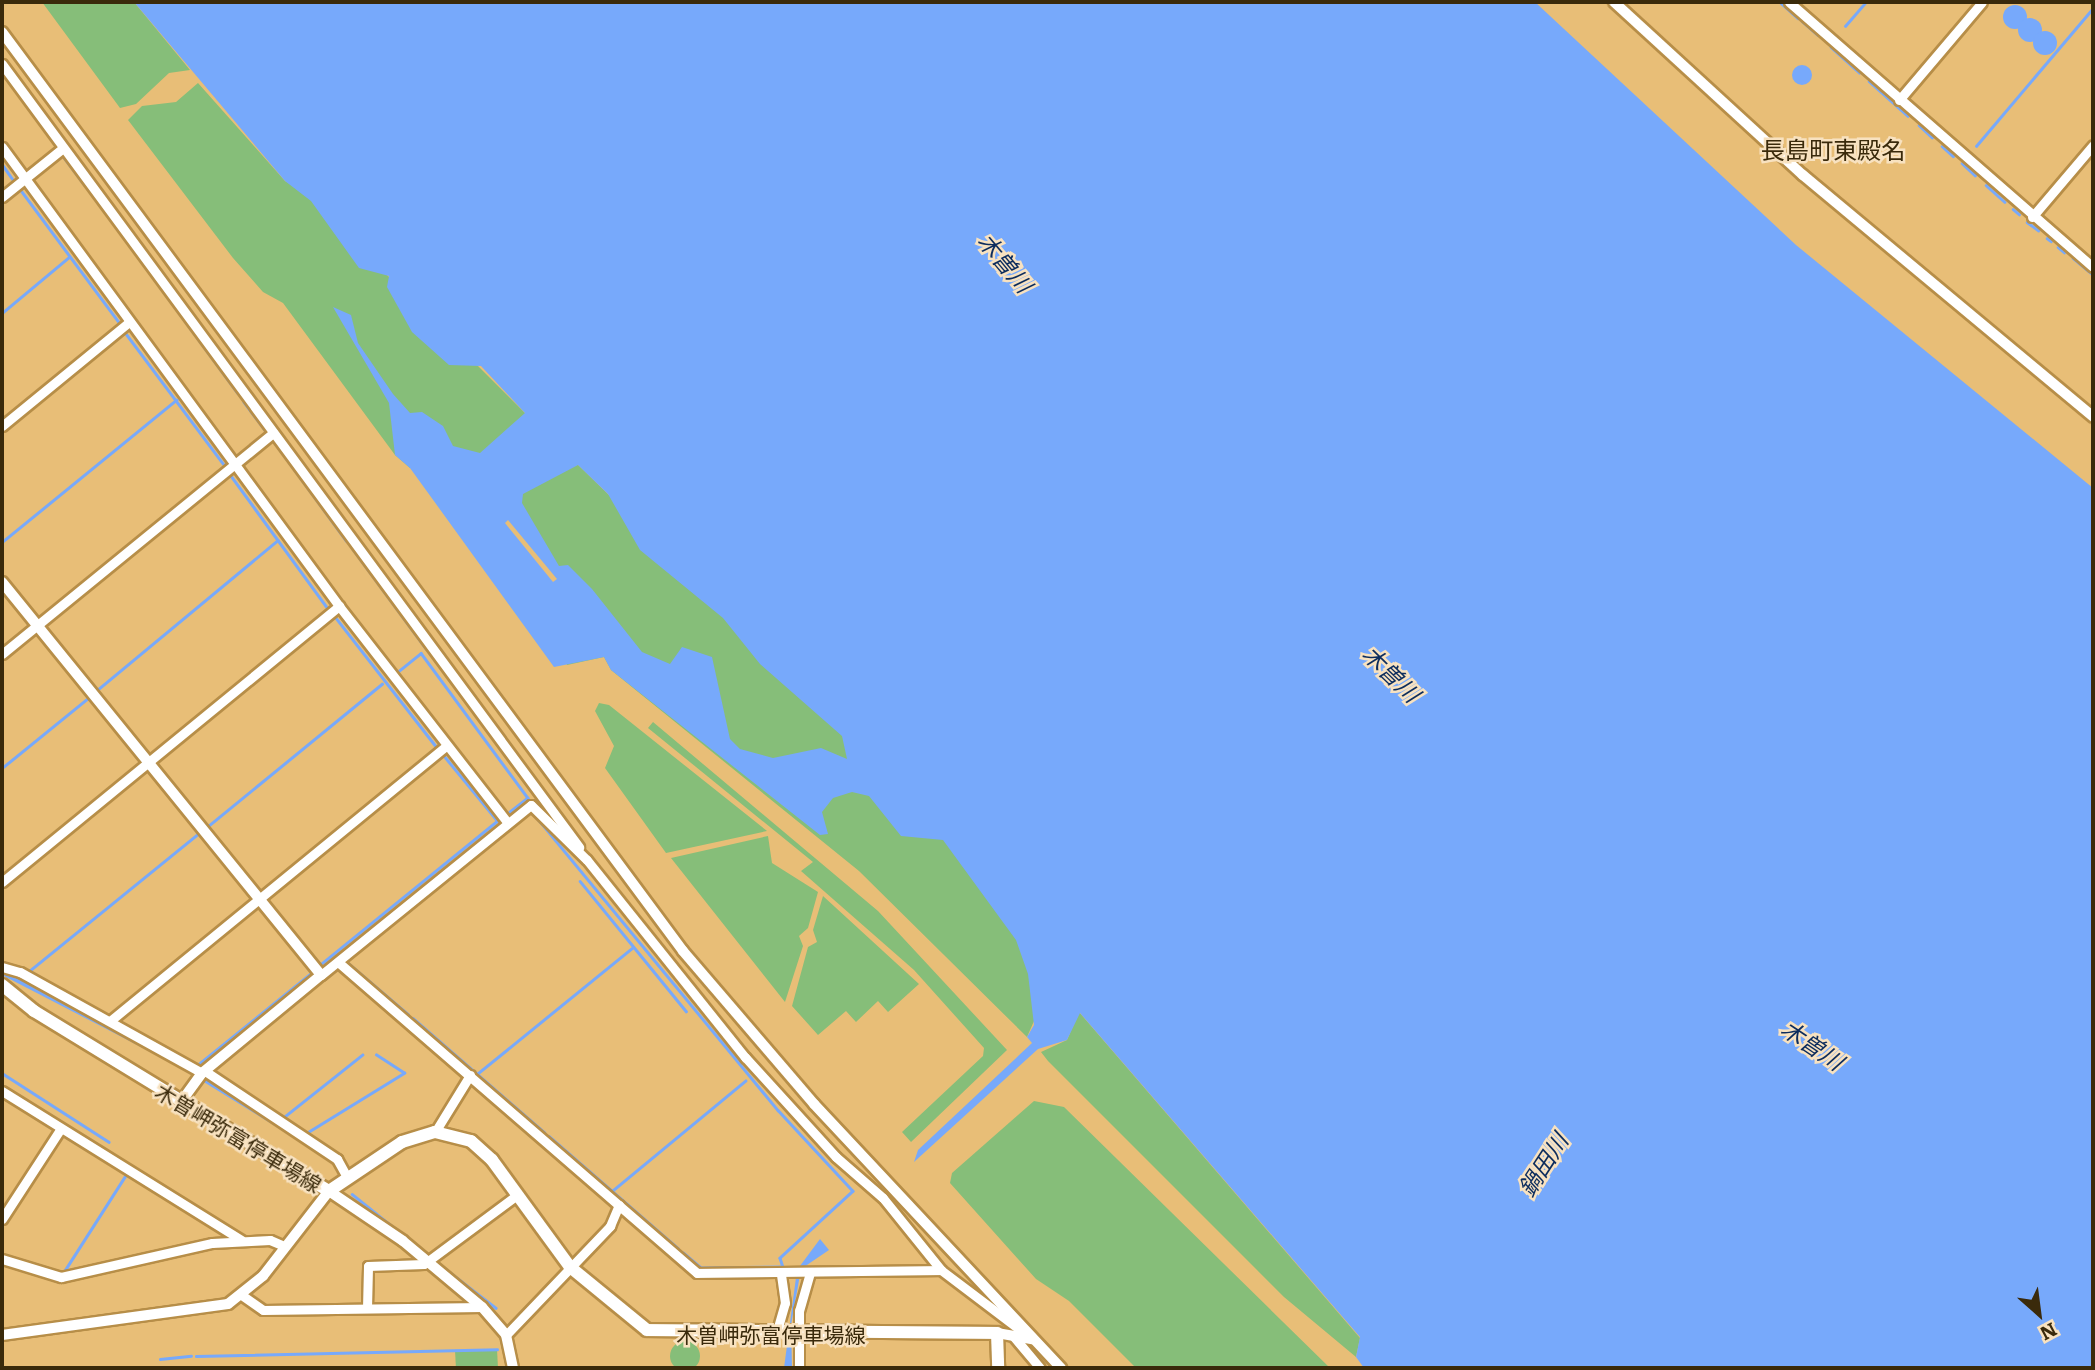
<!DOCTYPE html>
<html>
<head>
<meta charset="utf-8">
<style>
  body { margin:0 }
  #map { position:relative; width:2095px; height:1370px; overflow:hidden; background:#e8be77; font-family:Literata,"Noto Sans JP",serif }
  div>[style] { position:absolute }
  .green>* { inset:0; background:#86be79; transform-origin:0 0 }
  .round { border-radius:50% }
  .water>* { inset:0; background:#77a9fb }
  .pier>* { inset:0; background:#e8be77 }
  .stream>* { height:2.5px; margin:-1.25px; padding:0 1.25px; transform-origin:1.25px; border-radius:1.25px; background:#77a9fb }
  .roads { filter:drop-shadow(2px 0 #b78e48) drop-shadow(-2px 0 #b78e48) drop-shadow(0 2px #b78e48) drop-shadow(0 -2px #b78e48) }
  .minor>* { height:9px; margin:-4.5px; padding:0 4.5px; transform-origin:4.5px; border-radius:4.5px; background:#fff }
  .tertiary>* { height:10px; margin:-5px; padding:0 5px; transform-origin:5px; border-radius:5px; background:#fff }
  .secondary>* { height:12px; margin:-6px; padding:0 6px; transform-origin:6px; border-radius:6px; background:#fff }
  span { translate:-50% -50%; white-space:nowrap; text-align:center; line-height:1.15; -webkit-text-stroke:5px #f8e2c0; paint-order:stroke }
  .street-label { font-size:21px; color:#3a2a0b }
  .water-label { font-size:23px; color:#0c2c5d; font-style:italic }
  .quarter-label { font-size:24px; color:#3a2a0b }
  .frame { position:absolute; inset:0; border:4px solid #3a2a0b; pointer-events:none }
  .north { position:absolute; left:2004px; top:1279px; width:70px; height:70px; -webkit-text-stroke:5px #f8e2c0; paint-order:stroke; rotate:152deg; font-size:19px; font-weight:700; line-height:28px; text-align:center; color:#3a2a0b }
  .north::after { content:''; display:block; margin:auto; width:24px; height:32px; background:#3a2a0b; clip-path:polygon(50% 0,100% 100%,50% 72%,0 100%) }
</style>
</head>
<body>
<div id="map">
  <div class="green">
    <div style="clip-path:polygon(42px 2px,134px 2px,190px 70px,169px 73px,136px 104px,120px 108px)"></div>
    <div style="clip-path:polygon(198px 83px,285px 181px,305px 193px,532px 420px,504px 454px,410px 468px,395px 455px,283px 303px,263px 292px,233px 258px,128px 120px,142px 106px,176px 102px)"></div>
    <div style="clip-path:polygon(568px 455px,898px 778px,1052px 980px,1027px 1037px,859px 871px,611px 670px,604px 657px,567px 665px,517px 540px,513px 485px)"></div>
    <div style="clip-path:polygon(599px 703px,609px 705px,767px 831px,666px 853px,605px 768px,614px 746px,595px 711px)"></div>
    <div style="clip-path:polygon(653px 722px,878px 911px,1007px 1050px,911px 1142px,902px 1132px,983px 1056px,984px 1048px,914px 970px,801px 871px,813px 862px,648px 728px)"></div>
    <div style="clip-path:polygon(768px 836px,772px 863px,818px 892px,808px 928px,799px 936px,803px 946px,785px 1002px,671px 858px)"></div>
    <div style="clip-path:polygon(823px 896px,919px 984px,888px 1012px,878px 1001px,856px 1022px,846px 1011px,818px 1035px,792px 1006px,808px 947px,817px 942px,813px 930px)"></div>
    <div style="clip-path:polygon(1079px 1012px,1360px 1338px,1356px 1357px,1284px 1297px,1048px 1061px,1041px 1052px,1067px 1040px)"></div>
    <div style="clip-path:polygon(1034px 1101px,1064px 1107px,1330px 1368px,1136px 1368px,1069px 1301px,1036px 1279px,950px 1183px,952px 1173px)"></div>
    <div class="round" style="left:670px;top:1341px;width:30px;height:30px"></div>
    <div style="left:497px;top:1349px;width:17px;height:42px;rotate:87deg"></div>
  </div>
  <div class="water">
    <div style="clip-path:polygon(evenodd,134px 2px,1535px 2px,1796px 245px,2093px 488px,2093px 1368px,1364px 1368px,1356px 1357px,1360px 1337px,1080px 1013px,1067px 1040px,1038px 1049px,914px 1162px,918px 1150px,1032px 1043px,1027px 1037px,1034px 1025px,1028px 974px,1016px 940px,943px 840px,901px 836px,869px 796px,852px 792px,833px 798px,822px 812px,828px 834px,820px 835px,611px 670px,604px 657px,554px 667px,410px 468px,395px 455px,389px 403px,333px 307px,351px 315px,358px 343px,393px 394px,410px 413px,422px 412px,443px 426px,453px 446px,480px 453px,525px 413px,481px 366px,449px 365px,412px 332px,387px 287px,389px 276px,359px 268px,311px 201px,285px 181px,134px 2px,578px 465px,608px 494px,640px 550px,723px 618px,760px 664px,842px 736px,847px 759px,821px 748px,773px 758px,740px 749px,730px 739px,712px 657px,682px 647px,670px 664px,642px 652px,592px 589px,568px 565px,559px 566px,522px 503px,523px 494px,578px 465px)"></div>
    <div class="round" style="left:2003px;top:5px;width:24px;height:24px"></div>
    <div class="round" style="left:2018px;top:18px;width:24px;height:24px"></div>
    <div class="round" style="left:2033px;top:31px;width:24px;height:24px"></div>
    <div class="round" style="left:1792px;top:65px;width:20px;height:20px"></div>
    <div style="clip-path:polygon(2px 971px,23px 979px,205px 1080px,2px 975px)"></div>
    <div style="clip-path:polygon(820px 1239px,829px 1250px,801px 1269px,791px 1325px,792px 1368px,784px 1368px,797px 1270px)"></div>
  </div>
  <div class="pier">
    <div style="clip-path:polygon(508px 520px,557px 579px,553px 582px,505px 523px)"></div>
  </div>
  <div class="stream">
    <div style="left:1780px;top:2px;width:24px;rotate:42deg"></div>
    <div style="left:1802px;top:21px;width:21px;rotate:41deg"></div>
    <div style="left:1845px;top:26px;width:32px;rotate:-49deg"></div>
    <div style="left:1831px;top:47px;width:38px;rotate:42deg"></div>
    <div style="left:2px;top:71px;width:53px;rotate:54.2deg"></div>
    <div style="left:1869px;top:81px;width:52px;rotate:41.9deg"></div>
    <div style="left:41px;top:124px;width:27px;rotate:54deg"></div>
    <div style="left:1919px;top:125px;width:18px;rotate:43deg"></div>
    <div style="left:1942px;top:146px;width:15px;rotate:42deg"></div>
    <div style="left:1976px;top:146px;width:181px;rotate:-49.7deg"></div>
    <div style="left:63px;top:156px;width:35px;rotate:53deg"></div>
    <div style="left:1962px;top:163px;width:18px;rotate:43deg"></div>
    <div style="left:2px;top:164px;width:21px;rotate:55deg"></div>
    <div style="left:1986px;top:185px;width:25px;rotate:42deg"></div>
    <div style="left:20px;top:189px;width:169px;rotate:53.4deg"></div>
    <div style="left:91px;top:193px;width:77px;rotate:53.4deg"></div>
    <div style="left:2013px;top:209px;width:8px;rotate:40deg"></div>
    <div style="left:2027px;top:222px;width:14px;rotate:36deg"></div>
    <div style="left:2047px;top:238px;width:5px;rotate:37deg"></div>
    <div style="left:2058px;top:247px;width:8px;rotate:40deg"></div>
    <div style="left:2073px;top:258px;width:26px;rotate:40deg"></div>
    <div style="left:142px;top:262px;width:162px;rotate:53.8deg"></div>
    <div style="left:2px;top:313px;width:87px;rotate:-39.9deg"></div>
    <div style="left:124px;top:331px;width:169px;rotate:53.2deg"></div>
    <div style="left:244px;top:402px;width:38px;rotate:53deg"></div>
    <div style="left:273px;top:440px;width:124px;rotate:53.9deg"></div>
    <div style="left:229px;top:473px;width:170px;rotate:53.9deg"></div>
    <div style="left:2px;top:542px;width:225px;rotate:-39.2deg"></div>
    <div style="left:353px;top:549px;width:122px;rotate:53.7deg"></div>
    <div style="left:333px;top:614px;width:171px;rotate:52.1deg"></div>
    <div style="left:395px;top:674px;width:33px;rotate:-39deg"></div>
    <div style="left:421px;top:653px;width:180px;rotate:53.6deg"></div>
    <div style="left:528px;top:798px;width:24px;rotate:142deg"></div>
    <div style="left:96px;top:691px;width:236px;rotate:-39.7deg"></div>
    <div style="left:2px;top:768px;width:109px;rotate:-39.1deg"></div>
    <div style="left:533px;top:813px;width:385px;rotate:50.5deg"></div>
    <div style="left:778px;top:1110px;width:110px;rotate:47.2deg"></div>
    <div style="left:853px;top:1191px;width:99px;rotate:137.5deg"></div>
    <div style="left:780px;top:1258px;width:9px;rotate:72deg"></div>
    <div style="left:783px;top:1267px;width:82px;rotate:179.3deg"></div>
    <div style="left:701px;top:1268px;width:23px;rotate:-140deg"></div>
    <div style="left:207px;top:827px;width:226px;rotate:-39.3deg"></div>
    <div style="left:580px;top:881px;width:168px;rotate:50.8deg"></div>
    <div style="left:348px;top:963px;width:79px;rotate:40.4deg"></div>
    <div style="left:321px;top:964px;width:227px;rotate:-39.1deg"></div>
    <div style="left:497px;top:821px;width:87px;rotate:-129.4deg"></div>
    <div style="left:28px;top:972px;width:220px;rotate:-39.1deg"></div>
    <div style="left:413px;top:1018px;width:174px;rotate:41deg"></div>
    <div style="left:195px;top:1067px;width:149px;rotate:-39deg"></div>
    <div style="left:2px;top:1073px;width:127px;rotate:32.8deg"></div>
    <div style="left:477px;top:1074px;width:201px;rotate:-39.1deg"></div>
    <div style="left:204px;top:1080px;width:105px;rotate:31.7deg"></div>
    <div style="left:2px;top:1096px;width:61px;rotate:32.9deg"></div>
    <div style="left:284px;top:1117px;width:100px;rotate:-38.5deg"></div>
    <div style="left:308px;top:1132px;width:113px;rotate:-31.6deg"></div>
    <div style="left:404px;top:1073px;width:33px;rotate:-147deg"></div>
    <div style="left:63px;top:1135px;width:75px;rotate:31.4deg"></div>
    <div style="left:127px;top:1174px;width:115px;rotate:122.6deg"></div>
    <div style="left:549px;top:1136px;width:171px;rotate:41deg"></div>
    <div style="left:612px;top:1191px;width:173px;rotate:-39.6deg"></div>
    <div style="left:352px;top:1194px;width:97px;rotate:38.8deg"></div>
    <div style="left:434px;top:1260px;width:78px;rotate:37.7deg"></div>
    <div style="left:196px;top:1356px;width:301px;rotate:-1.3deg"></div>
    <div style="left:160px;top:1359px;width:31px;rotate:-6deg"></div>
  </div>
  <div class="roads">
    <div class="minor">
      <div style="left:1789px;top:2px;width:403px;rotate:41.1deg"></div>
      <div style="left:2px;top:64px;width:973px;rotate:53.61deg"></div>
      <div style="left:1899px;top:100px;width:128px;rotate:-49.7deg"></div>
      <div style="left:2px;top:147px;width:569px;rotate:53.71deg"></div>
      <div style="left:339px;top:606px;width:275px;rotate:52.1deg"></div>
      <div style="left:2px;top:197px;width:78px;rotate:-38.8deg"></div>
      <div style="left:2032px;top:217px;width:94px;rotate:-49.7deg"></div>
      <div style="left:2px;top:426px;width:164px;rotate:-39.3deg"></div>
      <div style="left:2px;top:654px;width:350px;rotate:-39.2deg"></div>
      <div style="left:2px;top:882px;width:436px;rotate:-39.3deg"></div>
      <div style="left:338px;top:962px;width:475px;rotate:40.9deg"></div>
      <div style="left:697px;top:1273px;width:244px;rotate:-0.7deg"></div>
      <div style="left:2px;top:967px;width:19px;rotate:16deg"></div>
      <div style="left:20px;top:972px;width:208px;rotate:29deg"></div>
      <div style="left:321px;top:975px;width:270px;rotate:-39deg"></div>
      <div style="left:531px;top:805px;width:78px;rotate:44.5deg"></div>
      <div style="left:587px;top:860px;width:253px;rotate:51.3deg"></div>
      <div style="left:745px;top:1057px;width:135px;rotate:47.7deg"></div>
      <div style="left:836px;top:1157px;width:62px;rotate:41.1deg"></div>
      <div style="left:883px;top:1198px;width:92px;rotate:51.1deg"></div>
      <div style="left:941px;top:1270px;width:98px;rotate:37.1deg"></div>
      <div style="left:110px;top:1021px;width:434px;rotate:-39.3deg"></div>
      <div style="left:205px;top:1071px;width:159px;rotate:33.7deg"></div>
      <div style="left:337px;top:1159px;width:21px;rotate:61deg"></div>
      <div style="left:2px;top:1091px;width:282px;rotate:31.9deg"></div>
      <div style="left:435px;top:1132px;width:67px;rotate:-58.4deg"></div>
      <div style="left:2px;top:1219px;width:108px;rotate:-57deg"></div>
      <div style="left:2px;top:1259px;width:62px;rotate:17deg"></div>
      <div style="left:61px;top:1277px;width:155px;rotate:-12.7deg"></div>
      <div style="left:212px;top:1243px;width:58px;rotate:-3deg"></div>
      <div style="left:270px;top:1240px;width:15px;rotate:23deg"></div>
      <div style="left:243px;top:1296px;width:24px;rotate:35deg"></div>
      <div style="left:263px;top:1310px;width:219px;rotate:-0.8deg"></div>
      <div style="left:367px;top:1308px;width:42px;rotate:-88.6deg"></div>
      <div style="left:368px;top:1266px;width:56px;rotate:-2deg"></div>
      <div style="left:424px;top:1264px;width:116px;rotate:-36.6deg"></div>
      <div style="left:776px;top:1334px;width:32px;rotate:-74deg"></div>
      <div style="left:785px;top:1303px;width:30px;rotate:-98deg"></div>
      <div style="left:506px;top:1335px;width:151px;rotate:-46.3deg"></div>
      <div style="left:610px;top:1226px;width:23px;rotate:-67deg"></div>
      <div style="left:1014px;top:1337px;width:40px;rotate:50deg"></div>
      <div style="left:799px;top:1368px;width:57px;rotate:-90deg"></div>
      <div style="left:799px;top:1311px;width:40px;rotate:-74deg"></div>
    </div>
    <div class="tertiary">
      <div style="left:1614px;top:2px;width:256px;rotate:42.5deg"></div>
      <div style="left:1803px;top:175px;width:378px;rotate:39.8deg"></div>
      <div style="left:2px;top:32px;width:1144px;rotate:53.46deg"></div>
      <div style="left:683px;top:951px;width:201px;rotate:49.4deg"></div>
      <div style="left:814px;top:1104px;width:362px;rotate:46.9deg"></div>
      <div style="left:2px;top:582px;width:506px;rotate:50.93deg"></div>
      <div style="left:321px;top:975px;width:154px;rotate:140.5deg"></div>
      <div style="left:202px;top:1073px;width:36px;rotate:126deg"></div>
      <div style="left:997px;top:1333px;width:36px;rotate:10deg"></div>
      <div style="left:2px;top:1335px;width:228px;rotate:-7.8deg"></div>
      <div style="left:228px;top:1304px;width:45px;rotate:-38.7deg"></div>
      <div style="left:263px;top:1276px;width:108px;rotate:-52.2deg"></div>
      <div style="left:329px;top:1191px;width:89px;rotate:34deg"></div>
      <div style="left:403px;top:1241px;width:103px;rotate:39.9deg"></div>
      <div style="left:482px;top:1307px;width:37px;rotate:49deg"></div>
      <div style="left:506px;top:1335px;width:34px;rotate:78deg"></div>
    </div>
    <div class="secondary">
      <div style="left:2px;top:985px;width:41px;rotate:39.1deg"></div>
      <div style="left:34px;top:1011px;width:346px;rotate:31.4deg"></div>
      <div style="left:329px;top:1191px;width:88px;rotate:-33.9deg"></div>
      <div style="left:402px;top:1142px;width:34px;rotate:-17deg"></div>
      <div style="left:435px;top:1132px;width:37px;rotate:14deg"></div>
      <div style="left:471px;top:1141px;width:28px;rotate:42deg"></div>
      <div style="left:492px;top:1160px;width:132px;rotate:53.9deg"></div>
      <div style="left:570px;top:1267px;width:99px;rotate:39.3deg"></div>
      <div style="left:647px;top:1330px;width:350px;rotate:0.5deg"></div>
      <div style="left:997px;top:1333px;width:35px;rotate:88deg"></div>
    </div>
  </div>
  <div class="street-label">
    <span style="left:239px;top:1137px;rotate:31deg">木曽岬弥富停車場線</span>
    <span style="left:771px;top:1334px">木曽岬弥富停車場線</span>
  </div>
  <div class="water-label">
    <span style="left:1006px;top:262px;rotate:50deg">木曽川</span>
    <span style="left:1392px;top:673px;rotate:44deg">木曽川</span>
    <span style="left:1813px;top:1044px;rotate:34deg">木曽川</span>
    <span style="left:1542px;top:1164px;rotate:-57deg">鍋田川</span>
  </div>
  <div class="quarter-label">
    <span style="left:1833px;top:149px">長島町東殿名</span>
  </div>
  <div class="frame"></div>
  <div class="north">N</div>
</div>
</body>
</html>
